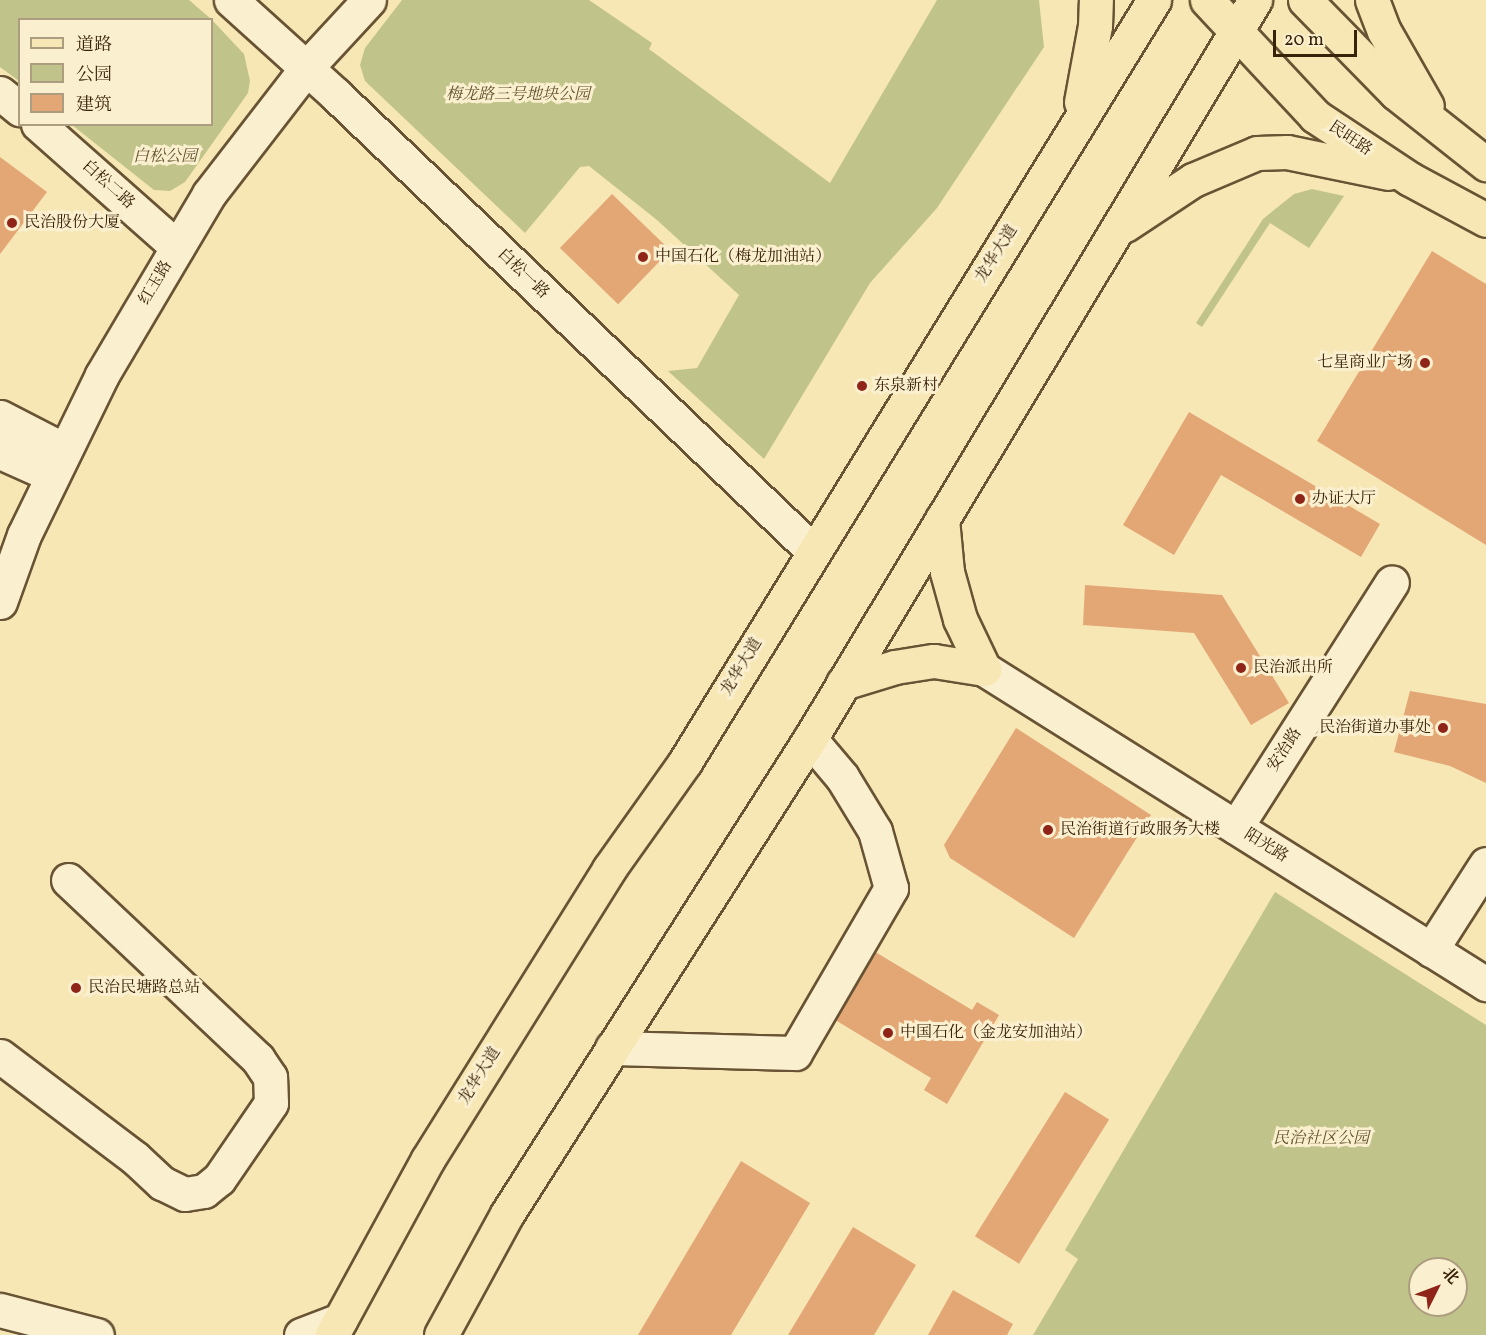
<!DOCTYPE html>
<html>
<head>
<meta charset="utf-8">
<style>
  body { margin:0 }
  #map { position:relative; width:1486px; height:1335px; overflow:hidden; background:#f7e7b4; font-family:Vollkorn,"Noto Serif SC",serif }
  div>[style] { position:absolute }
  .green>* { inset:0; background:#c1c48a }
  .building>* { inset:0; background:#e3a675; transform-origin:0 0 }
  .roads { filter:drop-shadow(2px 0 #685334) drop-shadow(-2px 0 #685334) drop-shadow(0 2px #685334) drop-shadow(0 -2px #685334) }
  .minor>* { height:33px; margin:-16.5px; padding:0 16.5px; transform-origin:16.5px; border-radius:16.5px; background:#faefce }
  .major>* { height:33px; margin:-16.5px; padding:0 16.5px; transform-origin:16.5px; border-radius:16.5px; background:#f7e7b4 }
  .dots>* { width:16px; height:16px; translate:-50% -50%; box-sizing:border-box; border:3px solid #faefce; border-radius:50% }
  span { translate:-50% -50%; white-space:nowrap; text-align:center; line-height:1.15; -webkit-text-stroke:6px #faefce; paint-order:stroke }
  .park-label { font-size:16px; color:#625330; font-style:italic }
  .street-label { font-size:16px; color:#39220a }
  .poi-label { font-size:16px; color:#39220a }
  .left { translate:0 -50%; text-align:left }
  .right { translate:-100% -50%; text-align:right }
  .legend { position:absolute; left:18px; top:18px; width:195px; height:108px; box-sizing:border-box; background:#faefce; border:2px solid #ad9d80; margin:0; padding:8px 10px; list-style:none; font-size:18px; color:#39220a }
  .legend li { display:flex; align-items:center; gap:12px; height:30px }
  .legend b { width:30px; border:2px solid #ad9d80 }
  .north { position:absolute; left:1408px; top:1257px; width:60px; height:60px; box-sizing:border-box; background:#faefce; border:2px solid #ad9d80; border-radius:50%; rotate:48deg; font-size:16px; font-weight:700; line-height:24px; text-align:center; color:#39220a }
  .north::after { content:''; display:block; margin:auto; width:21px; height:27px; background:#8f2418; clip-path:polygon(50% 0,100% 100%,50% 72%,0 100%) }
  .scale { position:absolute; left:1273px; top:30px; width:84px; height:27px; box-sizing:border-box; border:3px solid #39220a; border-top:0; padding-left:8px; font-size:18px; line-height:21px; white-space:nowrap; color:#39220a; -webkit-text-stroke:4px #faefce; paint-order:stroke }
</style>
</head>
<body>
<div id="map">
  <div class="green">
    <div style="clip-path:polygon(0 0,189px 0,211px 19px,20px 20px,19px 81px,0 67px)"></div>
    <div style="clip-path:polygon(402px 0,589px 0,652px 43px,649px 49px,830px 183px,937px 0,1039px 0,1044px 47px,937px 208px,870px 283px,764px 459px,668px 371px,697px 368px,739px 295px,657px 220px,589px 166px,580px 167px,525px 233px,365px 81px,360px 65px,365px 48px)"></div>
    <div style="clip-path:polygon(212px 20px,244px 54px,250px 81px,248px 93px,185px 182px,170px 191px,154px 190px,72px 125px,212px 124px)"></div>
    <div style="clip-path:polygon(1312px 189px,1344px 196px,1309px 248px,1270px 223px,1202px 327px,1196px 323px,1263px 219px,1294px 194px)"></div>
    <div style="clip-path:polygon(evenodd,1275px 892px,1486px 1025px,1486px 1335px,1033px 1335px,1078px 1259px,1065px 1250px,1275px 892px,1420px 1269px,1456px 1269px,1456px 1305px,1420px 1305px,1420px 1269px)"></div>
  </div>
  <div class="building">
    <div style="clip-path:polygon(0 157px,47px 192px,0 254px)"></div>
    <div style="left:612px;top:194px;width:81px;height:75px;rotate:44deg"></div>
    <div style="clip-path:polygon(1432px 251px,1486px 284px,1486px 545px,1317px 441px)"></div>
    <div style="clip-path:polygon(1189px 412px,1380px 524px,1361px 557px,1221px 475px,1174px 555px,1123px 525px)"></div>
    <div style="clip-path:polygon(1085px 585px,1222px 595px,1289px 703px,1251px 725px,1194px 633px,1083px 625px)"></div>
    <div style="clip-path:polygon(1410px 691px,1486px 704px,1486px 783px,1450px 766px,1394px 752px)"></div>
    <div style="clip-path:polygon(1016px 728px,1151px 815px,1074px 938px,950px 858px,944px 845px)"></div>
    <div style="clip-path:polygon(867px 947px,972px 1010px,977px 1002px,999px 1015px,947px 1104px,924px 1090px,931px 1078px,827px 1015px)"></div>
    <div style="left:1065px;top:1092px;width:52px;height:170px;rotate:32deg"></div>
    <div style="clip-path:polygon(741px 1161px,810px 1203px,731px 1335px,638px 1335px)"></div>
    <div style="clip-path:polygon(853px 1227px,916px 1265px,874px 1335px,788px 1335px)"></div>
    <div style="clip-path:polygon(953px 1290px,1013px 1324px,1007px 1335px,928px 1335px)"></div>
  </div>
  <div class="roads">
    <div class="minor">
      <div style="left:231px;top:0;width:142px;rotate:42.1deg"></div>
      <div style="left:336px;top:95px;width:660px;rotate:43.71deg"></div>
      <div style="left:0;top:93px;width:26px;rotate:39deg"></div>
      <div style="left:38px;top:124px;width:186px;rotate:41.5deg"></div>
      <div style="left:0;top:417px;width:72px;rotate:27.3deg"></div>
      <div style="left:0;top:452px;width:57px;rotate:23.9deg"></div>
      <div style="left:0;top:602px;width:71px;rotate:-70.3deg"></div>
      <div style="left:24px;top:535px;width:178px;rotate:-64deg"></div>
      <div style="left:102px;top:375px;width:210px;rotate:-59.4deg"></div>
      <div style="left:209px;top:194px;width:160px;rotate:-52.3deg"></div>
      <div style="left:307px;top:67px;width:91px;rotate:-47.2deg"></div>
      <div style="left:984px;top:669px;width:593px;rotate:32.11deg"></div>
      <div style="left:1236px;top:827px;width:290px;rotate:-57.5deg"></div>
      <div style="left:1431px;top:950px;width:102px;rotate:-57.4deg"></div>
      <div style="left:612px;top:1048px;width:183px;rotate:1.6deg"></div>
      <div style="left:795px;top:1053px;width:191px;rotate:-59.8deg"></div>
      <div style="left:891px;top:888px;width:59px;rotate:-105.7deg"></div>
      <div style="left:875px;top:831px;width:63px;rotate:-121.4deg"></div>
      <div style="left:842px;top:777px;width:50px;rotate:-130.1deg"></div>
      <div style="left:0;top:1056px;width:169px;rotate:37.1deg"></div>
      <div style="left:135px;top:1158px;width:37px;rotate:43deg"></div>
      <div style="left:162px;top:1183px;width:25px;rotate:26deg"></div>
      <div style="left:185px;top:1194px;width:19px;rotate:-9deg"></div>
      <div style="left:204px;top:1191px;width:19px;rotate:-39deg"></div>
      <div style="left:219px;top:1179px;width:92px;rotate:-55.6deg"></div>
      <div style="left:271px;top:1103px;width:26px;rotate:-92deg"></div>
      <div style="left:270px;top:1077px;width:22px;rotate:-124deg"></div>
      <div style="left:258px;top:1059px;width:261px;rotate:-136.7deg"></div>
      <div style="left:0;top:1310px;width:100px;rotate:14.5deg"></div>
      <div style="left:301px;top:1335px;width:42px;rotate:-21deg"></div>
    </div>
    <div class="major">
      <div style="left:1207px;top:0;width:158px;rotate:47deg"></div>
      <div style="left:1315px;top:116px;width:114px;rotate:33.6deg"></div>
      <div style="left:1410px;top:179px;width:86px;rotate:28.3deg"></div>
      <div style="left:1305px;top:0;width:130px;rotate:45.6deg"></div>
      <div style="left:1396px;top:93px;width:115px;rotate:38.3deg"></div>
      <div style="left:1372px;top:0;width:33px;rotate:69deg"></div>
      <div style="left:1384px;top:31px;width:86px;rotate:60.2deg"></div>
      <div style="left:1081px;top:102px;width:77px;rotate:-79.6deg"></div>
      <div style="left:1095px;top:26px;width:26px;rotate:-88deg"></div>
      <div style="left:1125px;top:225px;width:82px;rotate:-33.5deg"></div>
      <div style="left:1193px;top:180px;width:69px;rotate:-22.9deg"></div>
      <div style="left:1257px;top:153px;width:30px;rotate:-2deg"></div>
      <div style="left:1287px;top:152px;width:103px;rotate:11.7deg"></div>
      <div style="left:942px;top:519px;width:53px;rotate:84.6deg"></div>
      <div style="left:947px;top:572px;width:49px;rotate:74.5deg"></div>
      <div style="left:960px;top:619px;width:55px;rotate:64.4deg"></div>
      <div style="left:843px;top:683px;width:54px;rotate:-17.1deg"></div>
      <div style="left:895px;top:667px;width:39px;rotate:-9deg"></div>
      <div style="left:934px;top:661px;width:51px;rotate:9.1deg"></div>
      <div style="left:332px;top:1335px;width:200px;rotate:-61.4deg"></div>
      <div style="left:428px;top:1159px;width:342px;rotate:-58deg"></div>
      <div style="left:609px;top:869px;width:131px;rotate:-54.6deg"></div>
      <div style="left:685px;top:762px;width:895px;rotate:-58.39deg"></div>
      <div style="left:441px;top:1335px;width:138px;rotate:-61.4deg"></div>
      <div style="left:507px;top:1214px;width:563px;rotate:-57.47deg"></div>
      <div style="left:810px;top:739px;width:863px;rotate:-58.95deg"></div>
    </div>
  </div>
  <div class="dots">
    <div style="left:12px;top:223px;background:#8f2418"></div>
    <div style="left:643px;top:257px;background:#8f2418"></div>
    <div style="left:1425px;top:363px;background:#8f2418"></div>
    <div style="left:862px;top:386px;background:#8f2418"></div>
    <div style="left:1300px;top:499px;background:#8f2418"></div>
    <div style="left:1241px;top:668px;background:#8f2418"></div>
    <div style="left:1443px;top:728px;background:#8f2418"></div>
    <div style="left:1048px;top:830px;background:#8f2418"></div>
    <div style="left:76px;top:988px;background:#8f2418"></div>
    <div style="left:888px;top:1033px;background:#8f2418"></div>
  </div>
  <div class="park-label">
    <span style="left:518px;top:95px">梅龙路三号地块公园</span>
    <span style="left:165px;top:157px">白松公园</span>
    <span style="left:1321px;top:1139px">民治社区公园</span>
  </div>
  <div class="street-label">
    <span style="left:1350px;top:139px;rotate:34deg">民旺路</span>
    <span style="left:108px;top:185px;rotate:42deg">白松二路</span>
    <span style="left:997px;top:254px;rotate:-58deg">龙华大道</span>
    <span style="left:523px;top:274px;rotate:44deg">白松一路</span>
    <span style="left:156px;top:283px;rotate:-59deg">红玉路</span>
    <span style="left:742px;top:667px;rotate:-59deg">龙华大道</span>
    <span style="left:1285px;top:750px;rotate:-57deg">安治路</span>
    <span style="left:1266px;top:846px;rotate:32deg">阳光路</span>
    <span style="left:480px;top:1076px;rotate:-58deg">龙华大道</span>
  </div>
  <div class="poi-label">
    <span class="left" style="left:24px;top:223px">民治股份大厦</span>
    <span class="left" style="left:655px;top:257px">中国石化（梅龙加油站）</span>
    <span class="right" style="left:1413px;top:363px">七星商业广场</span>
    <span class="left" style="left:874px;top:386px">东泉新村</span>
    <span class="left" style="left:1312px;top:499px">办证大厅</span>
    <span class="left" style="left:1253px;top:668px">民治派出所</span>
    <span class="right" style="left:1431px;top:728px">民治街道办事处</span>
    <span class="left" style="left:1060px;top:830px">民治街道行政服务大楼</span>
    <span class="left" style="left:88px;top:988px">民治民塘路总站</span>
    <span class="left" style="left:900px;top:1033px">中国石化（金龙安加油站）</span>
  </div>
  <ul class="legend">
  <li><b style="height:8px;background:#f7e7b4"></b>道路</li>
  <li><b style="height:16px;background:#c1c48a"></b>公园</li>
  <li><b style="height:16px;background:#e3a675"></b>建筑</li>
  </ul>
  <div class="north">北</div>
  <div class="scale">20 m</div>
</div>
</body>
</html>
